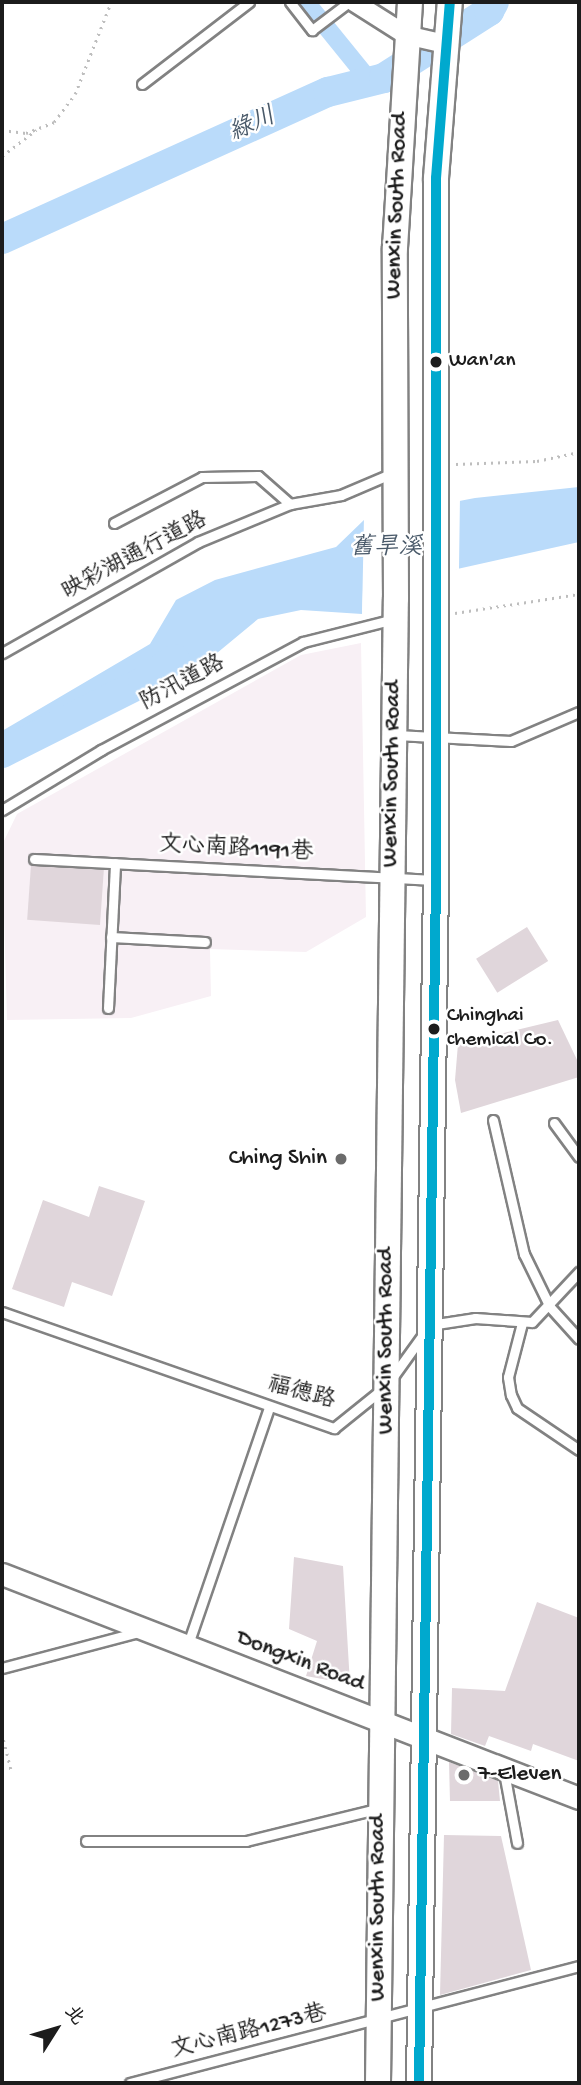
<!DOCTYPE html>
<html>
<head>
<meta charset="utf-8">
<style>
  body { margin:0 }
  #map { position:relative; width:581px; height:2085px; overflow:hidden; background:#fff; font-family:"Gochi Hand","LXGW WenKai TC",sans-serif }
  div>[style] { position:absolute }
  .built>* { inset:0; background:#f8f0f5 }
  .water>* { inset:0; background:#badbfa }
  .pier>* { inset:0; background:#fff }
  .canal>* { height:18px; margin:-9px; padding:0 9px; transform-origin:9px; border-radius:9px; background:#badbfa }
  .river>* { height:30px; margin:-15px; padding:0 15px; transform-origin:15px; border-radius:15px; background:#badbfa }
  .building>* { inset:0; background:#e0d6db; transform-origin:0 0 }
  .path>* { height:2.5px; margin-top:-1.25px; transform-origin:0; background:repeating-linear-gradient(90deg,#bebebe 0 2px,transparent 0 7px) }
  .roads { filter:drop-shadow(2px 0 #828282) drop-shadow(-2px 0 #828282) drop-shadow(0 2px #828282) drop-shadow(0 -2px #828282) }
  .service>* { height:9px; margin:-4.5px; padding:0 4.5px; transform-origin:4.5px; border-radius:4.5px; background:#fff }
  .minor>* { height:18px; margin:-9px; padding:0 9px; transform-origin:9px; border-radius:9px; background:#fff }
  .tertiary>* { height:21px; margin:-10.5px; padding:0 10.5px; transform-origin:10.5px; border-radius:10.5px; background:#fff }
  .secondary>* { height:24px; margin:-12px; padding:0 12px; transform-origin:12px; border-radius:12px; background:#fff }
  .bus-1>* { height:10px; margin:-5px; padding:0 5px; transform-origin:5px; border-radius:5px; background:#00a9ce }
  .dots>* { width:19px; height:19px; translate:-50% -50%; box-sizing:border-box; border:4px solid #fff; border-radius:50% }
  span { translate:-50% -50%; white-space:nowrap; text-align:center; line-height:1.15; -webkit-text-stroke:5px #fff; paint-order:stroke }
  .bus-label { font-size:21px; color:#1c1c1c }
  .left { translate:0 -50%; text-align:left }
  .street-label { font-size:23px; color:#1c1c1c }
  .poi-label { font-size:23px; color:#1c1c1c }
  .right { translate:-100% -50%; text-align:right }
  .water-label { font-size:24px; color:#495969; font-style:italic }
  .frame { position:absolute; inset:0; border:4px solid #1c1c1c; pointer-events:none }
  .north { position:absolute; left:21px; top:1994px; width:70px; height:70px; -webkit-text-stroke:5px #fff; paint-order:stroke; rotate:53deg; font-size:19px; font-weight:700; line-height:28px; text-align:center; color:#1c1c1c }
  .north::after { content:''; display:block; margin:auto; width:24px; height:32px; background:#1c1c1c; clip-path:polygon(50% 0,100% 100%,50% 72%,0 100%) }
</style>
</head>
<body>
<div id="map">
  <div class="built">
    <div style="clip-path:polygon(361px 643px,366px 917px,306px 952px,210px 949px,211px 996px,131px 1018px,7px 1020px,2px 845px,17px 814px,301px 655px)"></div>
  </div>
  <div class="water">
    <div style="clip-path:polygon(579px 487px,579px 542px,363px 590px,362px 614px,301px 610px,258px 619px,211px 658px,113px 692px,63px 730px,2px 762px,2px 731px,150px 644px,176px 600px,215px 580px,336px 547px,365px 519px,475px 498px)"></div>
  </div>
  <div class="pier">
    <div style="clip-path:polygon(460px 497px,459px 569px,366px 593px,362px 616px,364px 516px)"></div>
  </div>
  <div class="canal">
    <div style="left:306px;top:2px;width:102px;rotate:51deg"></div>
  </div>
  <div class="river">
    <div style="left:2px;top:239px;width:358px;rotate:-24.3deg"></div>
    <div style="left:328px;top:92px;width:58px;rotate:-14deg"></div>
    <div style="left:384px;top:78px;width:125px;rotate:-32.5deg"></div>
    <div style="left:489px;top:11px;width:10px;rotate:-61deg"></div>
    <div style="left:2px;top:753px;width:158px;rotate:-26.7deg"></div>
    <div style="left:143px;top:682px;width:39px;rotate:-36deg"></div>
  </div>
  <div class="building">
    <div style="left:31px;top:865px;width:73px;height:55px;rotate:4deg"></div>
    <div style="left:527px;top:927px;width:40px;height:60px;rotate:58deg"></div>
    <div style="clip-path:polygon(558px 1020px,579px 1064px,579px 1077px,461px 1113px,455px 1080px,458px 1044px)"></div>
    <div style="clip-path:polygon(99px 1186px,145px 1201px,112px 1296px,72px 1282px,64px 1307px,12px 1289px,43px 1200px,89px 1217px)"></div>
    <div style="clip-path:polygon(294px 1557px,343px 1566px,350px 1684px,306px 1676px,317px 1641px,289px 1629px)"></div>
    <div style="clip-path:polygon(537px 1602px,579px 1618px,579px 1761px,533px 1744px,531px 1751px,489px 1736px,485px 1746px,451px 1734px,452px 1688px,505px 1691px)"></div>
    <div style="clip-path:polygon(449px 1762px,498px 1781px,500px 1801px,450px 1801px)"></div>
    <div style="clip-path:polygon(444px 1835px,501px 1836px,531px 1970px,440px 1995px)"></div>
  </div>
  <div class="path">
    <div style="left:2px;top:130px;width:24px;rotate:7deg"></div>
    <div style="left:26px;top:133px;width:30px;rotate:-21deg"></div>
    <div style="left:54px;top:122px;width:35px;rotate:-53deg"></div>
    <div style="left:75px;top:94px;width:99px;rotate:-68.6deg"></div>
    <div style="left:2px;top:156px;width:43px;rotate:-37.4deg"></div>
    <div style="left:456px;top:464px;width:81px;rotate:-2.1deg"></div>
    <div style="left:537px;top:461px;width:43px;rotate:-12.1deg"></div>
    <div style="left:455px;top:613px;width:125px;rotate:-8.7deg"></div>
    <div style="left:2px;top:1733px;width:38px;rotate:76deg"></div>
  </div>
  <div class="roads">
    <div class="service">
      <div style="left:290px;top:2px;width:36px;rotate:52deg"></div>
      <div style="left:312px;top:30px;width:46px;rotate:-37.1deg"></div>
      <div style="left:142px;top:84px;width:135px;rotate:-37.5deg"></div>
      <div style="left:114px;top:523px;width:99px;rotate:-27.6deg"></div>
      <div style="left:202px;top:477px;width:56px;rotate:-1deg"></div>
      <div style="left:258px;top:476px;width:43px;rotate:41.2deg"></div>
      <div style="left:290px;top:504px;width:52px;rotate:-10deg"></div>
      <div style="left:341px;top:495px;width:59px;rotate:-23.1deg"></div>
      <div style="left:2px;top:653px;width:225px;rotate:-29.5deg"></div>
      <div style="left:198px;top:542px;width:100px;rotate:-22.4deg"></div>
      <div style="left:396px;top:735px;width:115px;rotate:3deg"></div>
      <div style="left:511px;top:741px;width:74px;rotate:-23.1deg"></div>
      <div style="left:2px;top:810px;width:116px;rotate:-31.2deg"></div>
      <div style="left:101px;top:750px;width:229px;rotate:-28.1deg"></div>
      <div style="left:303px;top:642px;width:94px;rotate:-14.2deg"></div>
      <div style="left:34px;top:859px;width:401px;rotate:3deg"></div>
      <div style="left:111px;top:937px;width:94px;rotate:3deg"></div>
      <div style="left:108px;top:1008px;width:145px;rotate:-87.2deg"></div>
      <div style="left:493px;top:1120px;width:138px;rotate:77deg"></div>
      <div style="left:524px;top:1254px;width:59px;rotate:63.9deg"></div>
      <div style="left:550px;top:1307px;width:43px;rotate:47.8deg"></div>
      <div style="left:554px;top:1123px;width:42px;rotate:53.7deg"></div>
      <div style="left:2px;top:1312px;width:352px;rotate:19.3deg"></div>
      <div style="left:334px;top:1428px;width:59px;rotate:-38.8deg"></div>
      <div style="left:522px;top:1323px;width:56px;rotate:104.5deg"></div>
      <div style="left:508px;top:1377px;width:18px;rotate:81deg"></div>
      <div style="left:511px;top:1395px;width:14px;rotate:65deg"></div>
      <div style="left:517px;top:1408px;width:75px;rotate:34.1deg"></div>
      <div style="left:394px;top:1375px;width:62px;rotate:-54.2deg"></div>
      <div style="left:430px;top:1325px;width:46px;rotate:-8.8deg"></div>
      <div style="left:475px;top:1318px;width:57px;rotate:4deg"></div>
      <div style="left:532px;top:1322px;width:69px;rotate:-46.8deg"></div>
      <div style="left:187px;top:1647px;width:254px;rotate:-71.1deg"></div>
      <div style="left:2px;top:1668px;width:141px;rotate:-14.8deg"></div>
      <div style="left:504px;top:1772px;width:72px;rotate:79.6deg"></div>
      <div style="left:86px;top:1841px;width:160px"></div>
      <div style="left:246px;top:1841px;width:138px;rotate:-13.8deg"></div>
      <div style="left:130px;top:2083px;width:464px;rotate:-14.6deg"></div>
    </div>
    <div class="minor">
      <div style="left:354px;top:2px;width:62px;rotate:32.4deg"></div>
      <div style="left:406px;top:35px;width:39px;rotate:13deg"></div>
    </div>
    <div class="tertiary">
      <div style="left:2px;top:1574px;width:619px;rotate:21.22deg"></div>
    </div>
    <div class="secondary">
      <div style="left:378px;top:2083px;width:1484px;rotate:-89.31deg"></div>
      <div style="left:396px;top:599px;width:351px;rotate:-90.2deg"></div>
      <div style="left:395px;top:248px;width:246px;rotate:-86.5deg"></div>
      <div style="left:419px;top:2083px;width:1203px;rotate:-89.19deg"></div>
      <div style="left:436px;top:880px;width:702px;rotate:-90deg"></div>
      <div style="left:436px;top:178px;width:177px;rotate:-85.5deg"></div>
    </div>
  </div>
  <div class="bus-1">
    <div style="left:419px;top:2083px;width:1203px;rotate:-89.19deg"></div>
    <div style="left:436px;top:880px;width:702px;rotate:-90deg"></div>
    <div style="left:436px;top:178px;width:177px;rotate:-85.5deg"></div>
  </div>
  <div class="dots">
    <div style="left:436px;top:362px;background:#1c1c1c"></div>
    <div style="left:434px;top:1029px;background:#1c1c1c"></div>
    <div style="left:341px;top:1159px;background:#6b6b6b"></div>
    <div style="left:464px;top:1775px;background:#6b6b6b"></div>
  </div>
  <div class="bus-label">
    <span class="left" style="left:449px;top:362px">Wan'an</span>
    <span class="left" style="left:447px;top:1029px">Chinghai<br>chemical Co.</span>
  </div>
  <div class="street-label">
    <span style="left:398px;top:206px;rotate:-88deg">Wenxin South Road</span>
    <span style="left:135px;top:557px;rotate:-28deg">映彩湖通行道路</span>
    <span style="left:183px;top:684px;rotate:-28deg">防汛道路</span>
    <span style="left:393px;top:774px;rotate:-89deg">Wenxin South Road</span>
    <span style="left:236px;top:850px;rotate:3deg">文心南路1191巷</span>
    <span style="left:387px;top:1341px;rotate:-90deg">Wenxin South Road</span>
    <span style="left:301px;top:1394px;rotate:15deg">福德路</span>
    <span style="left:300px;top:1662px;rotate:21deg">Dongxin Road</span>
    <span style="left:379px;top:1908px;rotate:-90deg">Wenxin South Road</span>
    <span style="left:249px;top:2033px;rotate:-14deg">文心南路1273巷</span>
  </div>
  <div class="poi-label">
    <span class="right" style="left:327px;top:1159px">Ching Shin</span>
    <span class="left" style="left:478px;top:1775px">7-Eleven</span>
  </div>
  <div class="water-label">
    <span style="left:253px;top:126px;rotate:-24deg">綠川</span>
    <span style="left:386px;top:549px">舊旱溪</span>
  </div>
  <div class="frame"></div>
  <div class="north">北</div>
</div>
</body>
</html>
